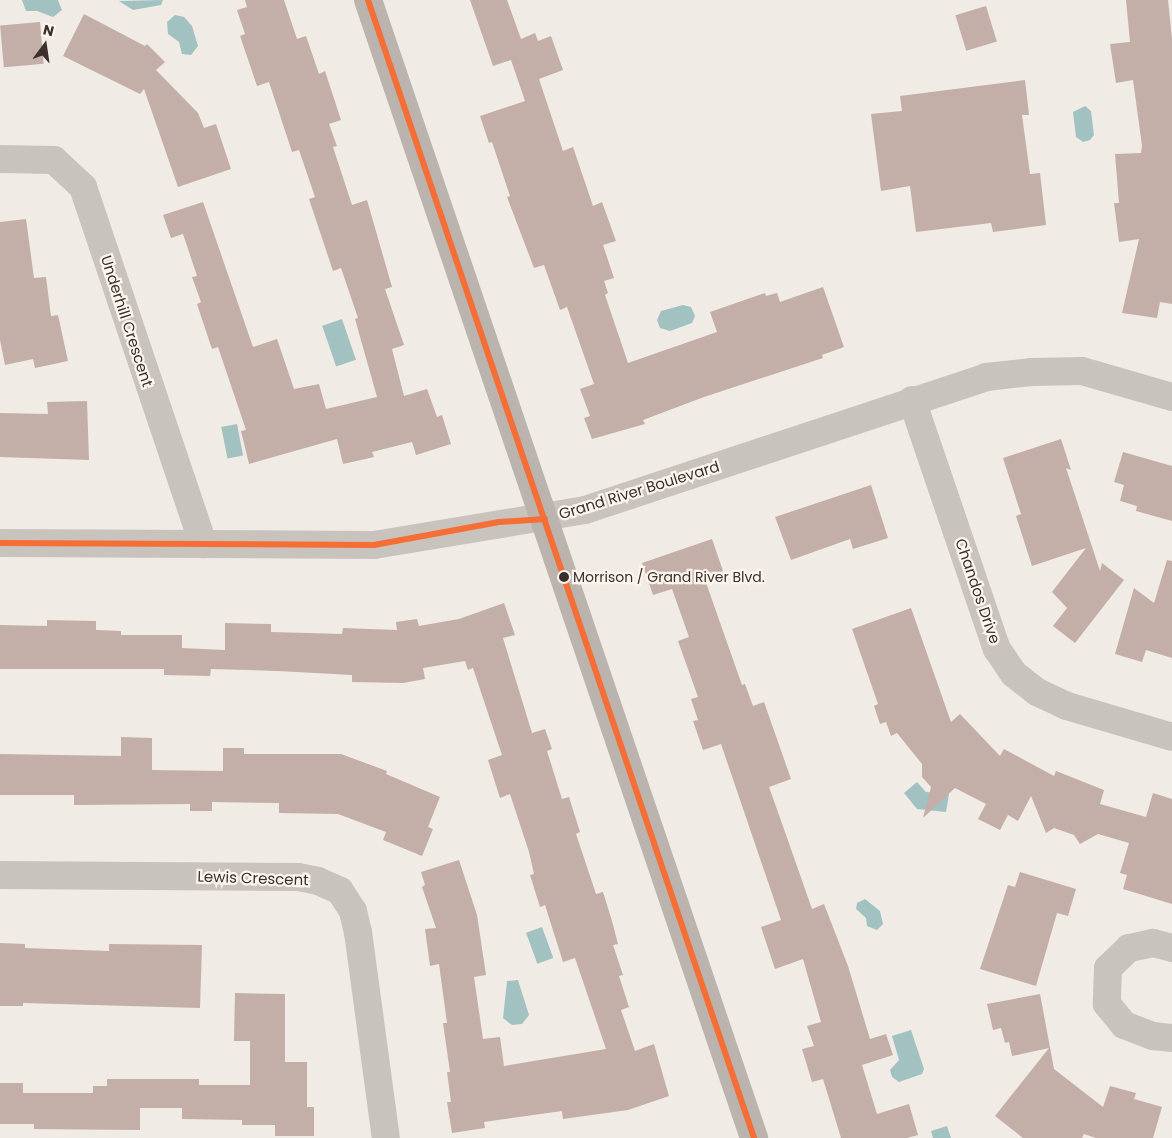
<!DOCTYPE html>
<html>
<head>
<meta charset="utf-8">
<style>
  body { margin:0 }
  #map { position:relative; width:1172px; height:1138px; overflow:hidden; background:#f0ebe5; font-family:Poppins,sans-serif }
  div>[style] { position:absolute }
  .water>* { inset:0; background:#a1c2c1; transform-origin:0 0 }
  .building>* { inset:0; background:#c3afa7; transform-origin:0 0 }
  .street>* { height:28px; margin:-14px; padding:0 14px; transform-origin:14px; border-radius:14px; background:#c9c3be }
  .secondary>* { height:28px; margin:-14px; padding:0 14px; transform-origin:14px; border-radius:14px; background:#bab3ae }
  .bus-1>* { height:6px; margin:-3px; padding:0 3px; transform-origin:3px; border-radius:3px; background:#f46e35 }
  .dots>* { width:14px; height:14px; translate:-50% -50%; box-sizing:border-box; border:2px solid #fbf5ee; border-radius:50% }
  span { translate:-50% -50%; white-space:nowrap; text-align:center; line-height:1.15; -webkit-text-stroke:4.5px #fbf5ee; paint-order:stroke }
  .bus-label { font-size:14px; color:#3b302b }
  .left { translate:0 -50%; text-align:left }
  .street-label { font-size:15px; color:#3b302b }
  .north { position:absolute; left:20px; top:20px; width:50px; height:50px; -webkit-text-stroke:4px #fbf5ee; paint-order:stroke; rotate:14deg; font-size:14px; font-weight:700; line-height:20px; text-align:center; color:#3b302b }
  .north::after { content:''; display:block; margin:auto; width:18px; height:22px; background:#3b302b; clip-path:polygon(50% 0,100% 100%,50% 72%,0 100%) }
</style>
</head>
<body>
<div id="map">
  <div class="water">
    <div style="clip-path:polygon(22px 0,58px 0,62px 10px,53px 17px,37px 11px,26px 11px)"></div>
    <div style="clip-path:polygon(163px 0,161px 5px,133px 10px,119px 1px)"></div>
    <div style="clip-path:polygon(175px 15px,184px 17px,192px 26px,198px 46px,191px 55px,182px 54px,179px 42px,168px 34px,167px 22px)"></div>
    <div style="clip-path:polygon(1085px 106px,1091px 111px,1094px 135px,1090px 140px,1083px 142px,1076px 137px,1073px 112px)"></div>
    <div style="clip-path:polygon(683px 305px,691px 307px,695px 316px,692px 323px,670px 331px,660px 328px,657px 320px,661px 311px)"></div>
    <div style="left:342px;top:319px;width:43px;height:21px;rotate:71deg"></div>
    <div style="left:237px;top:424px;width:32px;height:16px;rotate:79deg"></div>
    <div style="clip-path:polygon(917px 782px,926px 792px,949px 794px,946px 812px,917px 809px,904px 793px)"></div>
    <div style="clip-path:polygon(865px 899px,880px 911px,883px 924px,877px 930px,867px 926px,866px 918px,856px 909px,857px 903px)"></div>
    <div style="left:542px;top:927px;width:33px;height:17px;rotate:70deg"></div>
    <div style="clip-path:polygon(518px 980px,529px 1015px,522px 1024px,512px 1025px,503px 1018px,507px 981px)"></div>
    <div style="clip-path:polygon(911px 1030px,924px 1069px,922px 1074px,899px 1082px,892px 1077px,890px 1070px,899px 1060px,892px 1036px)"></div>
    <div style="clip-path:polygon(947px 1126px,951px 1138px,933px 1138px,931px 1131px)"></div>
  </div>
  <div class="building">
    <div style="clip-path:polygon(245px 0,284px 0,297px 39px,306px 36px,319px 74px,325px 71px,341px 120px,329px 124px,337px 146px,333px 147px,352px 205px,367px 200px,392px 287px,385px 289px,404px 345px,392px 349px,404px 396px,427px 389px,437px 417px,442px 415px,451px 444px,416px 455px,412px 442px,372px 452px,374px 457px,343px 464px,337px 439px,249px 464px,241px 431px,246px 430px,218px 347px,212px 349px,197px 304px,201px 302px,192px 277px,197px 276px,183px 234px,171px 238px,163px 215px,203px 202px,253px 347px,277px 339px,294px 389px,319px 384px,326px 409px,377px 397px,355px 319px,358px 318px,341px 268px,333px 271px,309px 199px,315px 197px,299px 150px,292px 152px,269px 82px,257px 86px,240px 36px,245px 34px,237px 10px,247px 7px)"></div>
    <div style="clip-path:polygon(470px 0,507px 0,521px 39px,535px 33px,538px 41px,551px 36px,563px 70px,539px 79px,563px 151px,573px 147px,593px 206px,602px 202px,616px 241px,603px 245px,614px 278px,604px 281px,608px 293px,605px 295px,628px 363px,717px 332px,710px 312px,765px 293px,766px 296px,777px 293px,780px 302px,823px 287px,844px 347px,822px 355px,823px 358px,704px 397px,643px 420px,645px 424px,592px 439px,584px 418px,590px 416px,580px 389px,594px 384px,567px 307px,560px 310px,544px 265px,534px 268px,507px 197px,510px 196px,492px 142px,489px 143px,480px 116px,525px 101px,511px 60px,493px 66px)"></div>
    <div style="clip-path:polygon(1126px 0,1168px 0,1172px 39px,1172px 304px,1160px 302px,1157px 318px,1122px 313px,1139px 239px,1119px 242px,1114px 203px,1119px 203px,1115px 154px,1141px 153px,1142px 146px,1133px 80px,1116px 83px,1110px 44px,1130px 42px)"></div>
    <div style="left:986px;top:6px;width:37px;height:32px;rotate:73deg"></div>
    <div style="clip-path:polygon(84px 14px,145px 46px,147px 44px,165px 62px,156px 70px,198px 113px,204px 128px,216px 124px,231px 169px,178px 187px,144px 89px,140px 94px,63px 56px)"></div>
    <div style="left:40px;top:22px;width:42px;height:40px;rotate:85deg"></div>
    <div style="clip-path:polygon(1025px 80px,1029px 115px,1022px 115px,1030px 174px,1040px 173px,1046px 225px,993px 232px,991px 223px,916px 232px,910px 186px,881px 191px,871px 114px,902px 111px,900px 96px)"></div>
    <div style="clip-path:polygon(26px 219px,34px 278px,46px 277px,51px 316px,58px 315px,68px 361px,35px 368px,33px 359px,5px 365px,0 340px,0 222px)"></div>
    <div style="clip-path:polygon(87px 401px,89px 460px,0 457px,0 413px,48px 414px,47px 402px)"></div>
    <div style="clip-path:polygon(1061px 439px,1071px 470px,1066px 468px,1100px 571px,1102px 563px,1124px 580px,1075px 643px,1053px 626px,1067px 608px,1052px 592px,1086px 548px,1032px 566px,1016px 516px,1021px 514px,1003px 458px)"></div>
    <div style="clip-path:polygon(1123px 452px,1172px 466px,1172px 521px,1136px 511px,1137px 506px,1120px 501px,1124px 485px,1114px 482px)"></div>
    <div style="clip-path:polygon(871px 485px,888px 538px,853px 549px,850px 539px,791px 560px,775px 517px)"></div>
    <div style="clip-path:polygon(712px 539px,723px 571px,704px 577px,742px 685px,745px 684px,753px 706px,764px 702px,791px 779px,769px 787px,785px 832px,812px 909px,824px 904px,848px 966px,870px 1039px,886px 1034px,893px 1055px,862px 1065px,877px 1114px,909px 1104px,918px 1135px,907px 1138px,841px 1138px,823px 1079px,812px 1082px,802px 1049px,814px 1046px,807px 1026px,821px 1022px,803px 959px,775px 969px,761px 927px,781px 920px,721px 744px,703px 750px,693px 721px,698px 720px,691px 699px,698px 697px,678px 641px,689px 637px,672px 589px,653px 595px,642px 563px)"></div>
    <div style="clip-path:polygon(1167px 560px,1172px 561px,1172px 658px,1146px 650px,1142px 662px,1115px 654px,1134px 588px,1154px 603px)"></div>
    <div style="clip-path:polygon(504px 603px,515px 635px,503px 638px,532px 733px,545px 729px,552px 749px,547px 751px,562px 799px,569px 797px,580px 832px,576px 834px,596px 894px,603px 892px,612px 921px,618px 944px,613px 945px,623px 975px,619px 976px,629px 1007px,621px 1010px,635px 1051px,654px 1044px,669px 1096px,628px 1110px,563px 1119px,562px 1111px,484px 1122px,485px 1128px,452px 1133px,447px 1102px,451px 1102px,447px 1072px,450px 1072px,443px 1023px,447px 1023px,439px 964px,430px 966px,425px 929px,436px 928px,422px 887px,425px 885px,421px 872px,459px 860px,477px 915px,486px 975px,474px 977px,483px 1039px,500px 1037px,504px 1066px,606px 1049px,575px 958px,563px 962px,545px 905px,540px 907px,530px 875px,534px 874px,529px 852px,510px 794px,500px 798px,488px 760px,502px 755px,473px 668px,468px 670px,465px 661px,423px 668px,425px 679px,403px 683px,352px 682px,352px 675px,278px 671px,211px 669px,210px 676px,164px 675px,164px 669px,0 669px,0 625px,47px 626px,47px 620px,96px 621px,96px 630px,121px 631px,121px 635px,182px 635px,182px 648px,225px 650px,225px 623px,271px 624px,271px 632px,342px 634px,343px 628px,397px 630px,396px 622px,417px 619px,419px 626px,459px 619px)"></div>
    <div style="clip-path:polygon(911px 608px,951px 722px,960px 714px,1000px 756px,1004px 749px,1054px 776px,1056px 771px,1104px 790px,1100px 804px,1146px 817px,1153px 793px,1172px 799px,1172px 904px,1123px 889px,1127px 875px,1120px 873px,1129px 843px,1098px 834px,1080px 844px,1074px 835px,1054px 828px,1046px 833px,1031px 796px,1018px 821px,1008px 815px,1000px 830px,978px 819px,986px 804px,955px 788px,923px 818px,931px 787px,922px 777px,922px 764px,897px 733px,891px 736px,886px 722px,880px 724px,874px 706px,878px 704px,852px 629px)"></div>
    <div style="clip-path:polygon(121px 737px,152px 738px,152px 770px,223px 771px,223px 748px,244px 748px,244px 754px,341px 754px,387px 771px,386px 774px,440px 797px,428px 827px,433px 829px,422px 856px,383px 840px,386px 832px,338px 814px,279px 813px,279px 803px,212px 802px,212px 811px,190px 811px,190px 804px,74px 805px,74px 795px,0 795px,0 754px,121px 756px)"></div>
    <div style="clip-path:polygon(1020px 872px,1076px 889px,1068px 916px,1057px 913px,1036px 986px,980px 969px,1008px 885px,1015px 887px)"></div>
    <div style="clip-path:polygon(0 943px,25px 944px,25px 948px,109px 951px,109px 944px,202px 945px,200px 1008px,23px 1003px,23px 1006px,0 1006px)"></div>
    <div style="clip-path:polygon(235px 993px,285px 994px,285px 1062px,307px 1062px,307px 1107px,314px 1107px,314px 1136px,275px 1136px,275px 1125px,242px 1125px,242px 1120px,182px 1119px,182px 1108px,140px 1108px,140px 1130px,34px 1129px,34px 1124px,0 1124px,0 1083px,23px 1083px,23px 1093px,93px 1093px,93px 1086px,107px 1086px,107px 1079px,199px 1079px,199px 1085px,250px 1085px,250px 1041px,234px 1041px)"></div>
    <div style="clip-path:polygon(1040px 994px,1054px 1069px,1103px 1107px,1110px 1086px,1136px 1093px,1134px 1099px,1162px 1107px,1153px 1138px,1096px 1138px,1084px 1134px,1082px 1138px,1023px 1138px,995px 1116px,1049px 1048px,1012px 1056px,1009px 1042px,1005px 1043px,1001px 1028px,993px 1030px,987px 1004px)"></div>
  </div>
  <div class="street">
    <div style="left:0;top:159px;width:54px;rotate:1.1deg"></div>
    <div style="left:54px;top:160px;width:40px;rotate:43deg"></div>
    <div style="left:83px;top:187px;width:377px;rotate:71.4deg"></div>
    <div style="left:912px;top:400px;width:263px;rotate:71.2deg"></div>
    <div style="left:997px;top:649px;width:30px;rotate:56deg"></div>
    <div style="left:1014px;top:674px;width:29px;rotate:38deg"></div>
    <div style="left:1037px;top:692px;width:33px;rotate:25deg"></div>
    <div style="left:1067px;top:706px;width:109px;rotate:16.4deg"></div>
    <div style="left:0;top:543px;width:374px;rotate:0.3deg"></div>
    <div style="left:374px;top:545px;width:214px;rotate:-9.4deg"></div>
    <div style="left:585px;top:510px;width:422px;rotate:-18.3deg"></div>
    <div style="left:986px;top:377px;width:46px;rotate:-6.2deg"></div>
    <div style="left:1032px;top:372px;width:50px;rotate:-1.1deg"></div>
    <div style="left:1082px;top:371px;width:94px;rotate:16.1deg"></div>
    <div style="left:0;top:875px;width:298px;rotate:0.4deg"></div>
    <div style="left:298px;top:877px;width:20px;rotate:11deg"></div>
    <div style="left:318px;top:881px;width:24px;rotate:24deg"></div>
    <div style="left:340px;top:891px;width:24px;rotate:57deg"></div>
    <div style="left:353px;top:911px;width:22px;rotate:77deg"></div>
    <div style="left:358px;top:932px;width:208px;rotate:82.3deg"></div>
    <div style="left:1172px;top:948px;width:20px;rotate:-165deg"></div>
    <div style="left:1153px;top:943px;width:25px;rotate:168deg"></div>
    <div style="left:1129px;top:948px;width:29px;rotate:136deg"></div>
    <div style="left:1108px;top:968px;width:36px;rotate:92deg"></div>
    <div style="left:1107px;top:1004px;width:27px;rotate:51deg"></div>
    <div style="left:1124px;top:1025px;width:31px;rotate:21deg"></div>
    <div style="left:1153px;top:1036px;width:19px;rotate:6deg"></div>
  </div>
  <div class="secondary">
    <div style="left:368px;top:0;width:1202px;rotate:71.26deg"></div>
  </div>
  <div class="bus-1">
    <div style="left:368px;top:0;width:1202px;rotate:71.26deg"></div>
    <div style="left:0;top:543px;width:374px;rotate:0.3deg"></div>
    <div style="left:374px;top:545px;width:127px;rotate:-10.4deg"></div>
    <div style="left:499px;top:522px;width:46px;rotate:-3.7deg"></div>
  </div>
  <div class="dots">
    <div style="left:564px;top:577px;background:#3b302b"></div>
  </div>
  <div class="bus-label">
    <span class="left" style="left:573px;top:577px">Morrison / Grand River Blvd.</span>
  </div>
  <div class="street-label">
    <span style="left:127px;top:321px;rotate:72deg">Underhill Crescent</span>
    <span style="left:639px;top:490px;rotate:-17deg">Grand River Boulevard</span>
    <span style="left:978px;top:591px;rotate:71deg">Chandos Drive</span>
    <span style="left:253px;top:878px;rotate:2deg">Lewis Crescent</span>
  </div>
  <div class="north">N</div>
</div>
</body>
</html>
